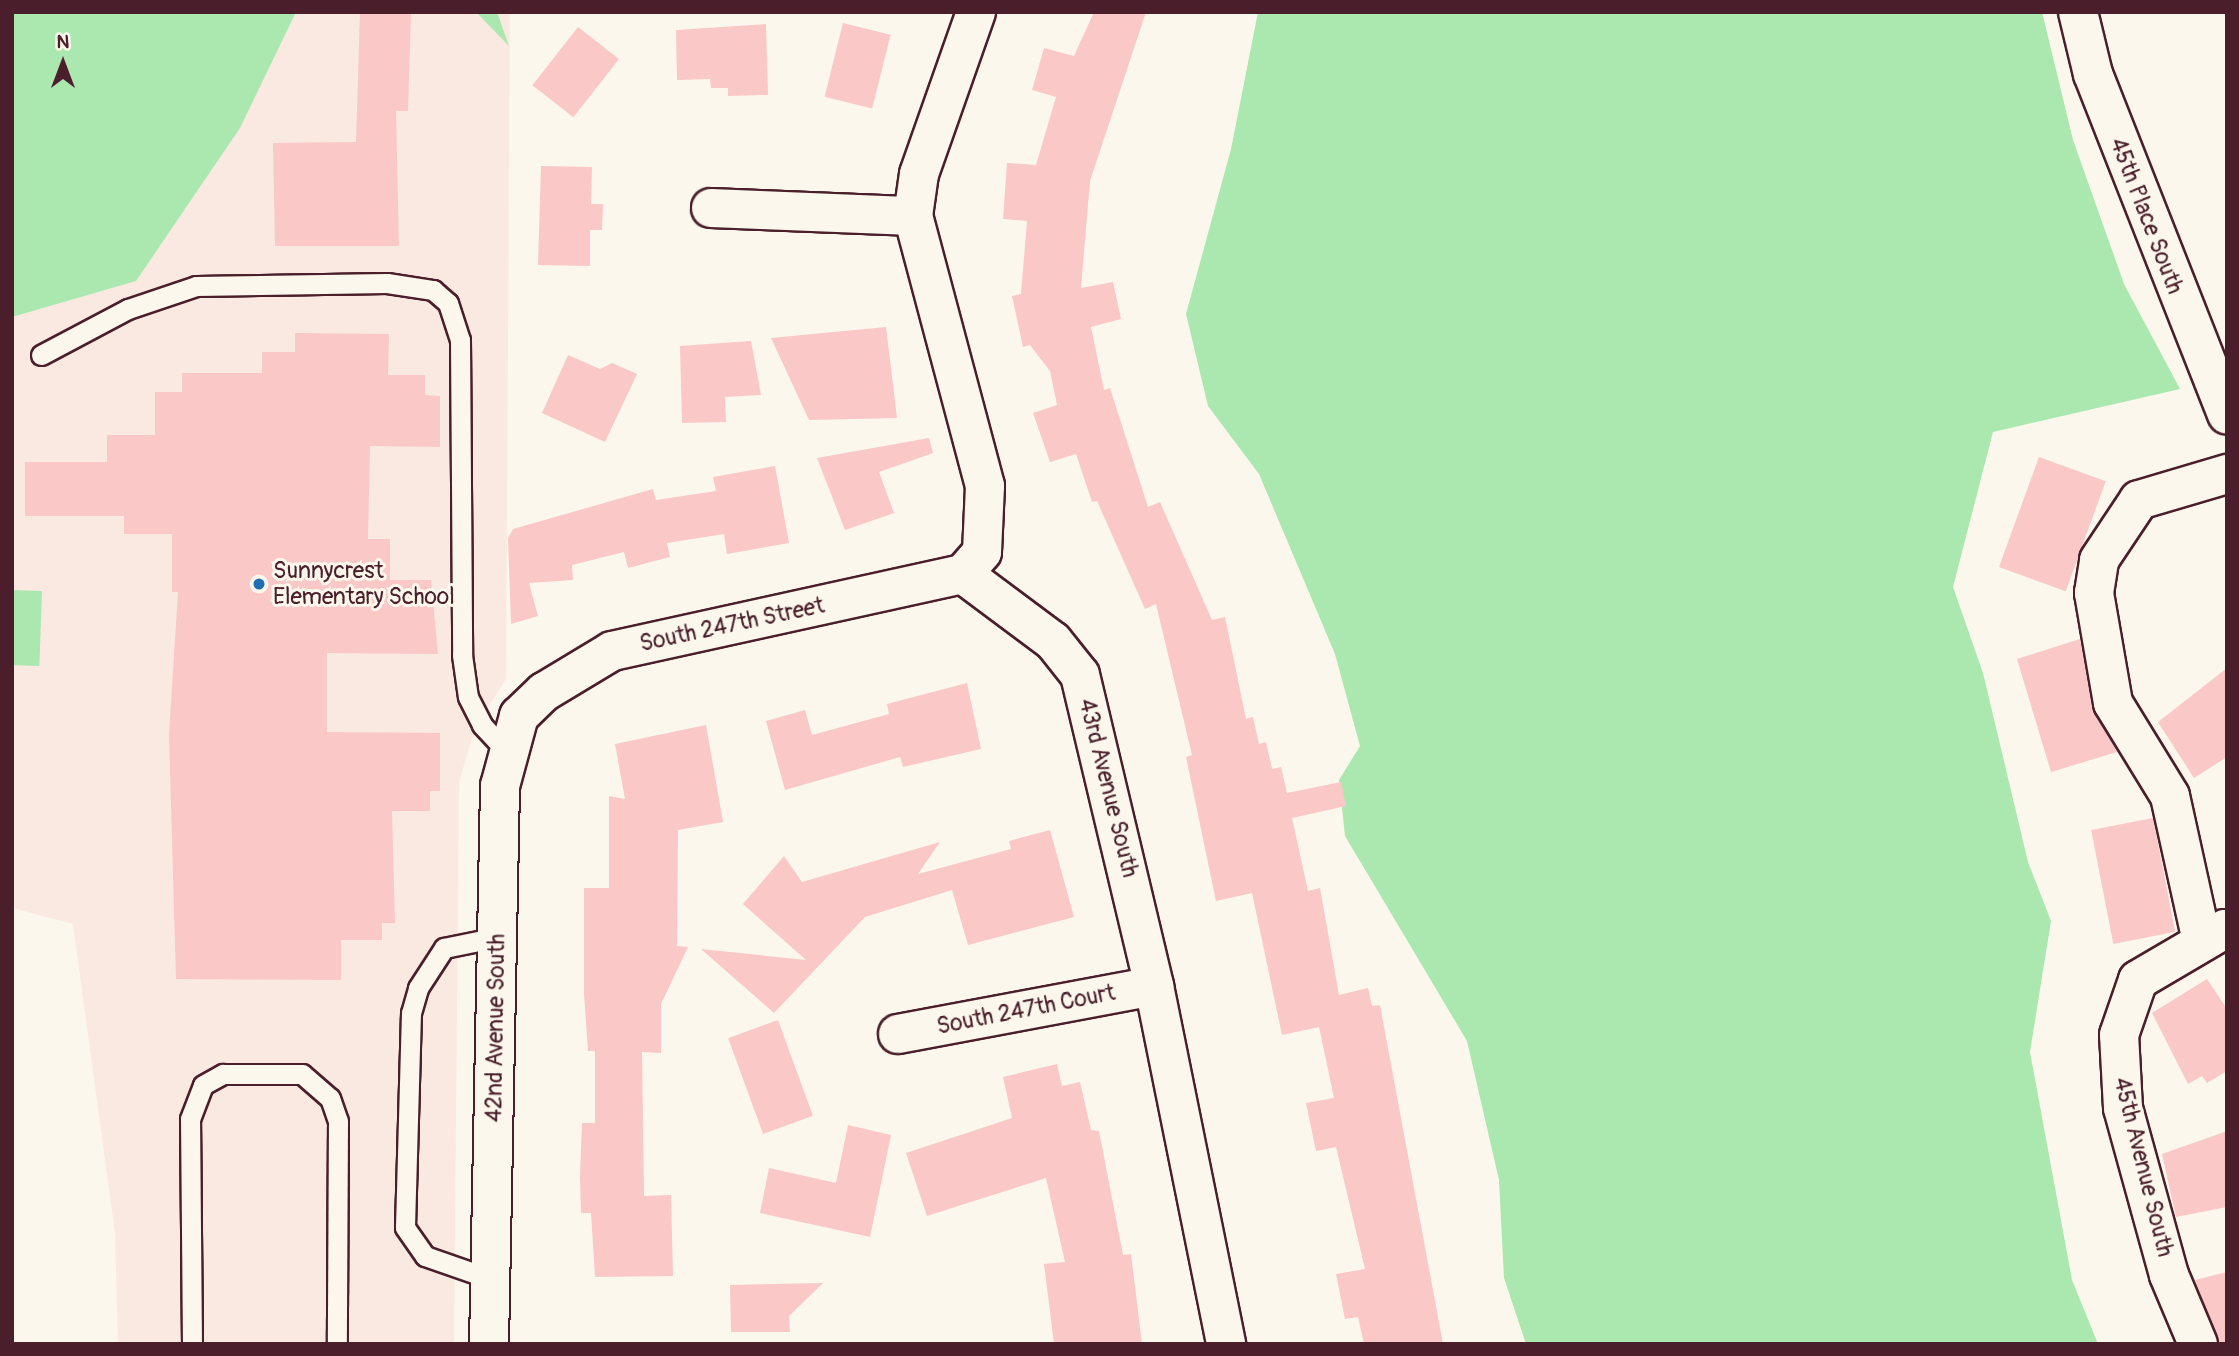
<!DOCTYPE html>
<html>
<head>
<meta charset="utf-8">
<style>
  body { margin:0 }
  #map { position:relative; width:2239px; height:1356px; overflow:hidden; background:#fbf7ec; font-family:Pangolin,sans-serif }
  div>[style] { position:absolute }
  .built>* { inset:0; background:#fae9e1 }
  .green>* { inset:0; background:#aae8af; transform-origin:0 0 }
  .building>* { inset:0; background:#f9c8c7; transform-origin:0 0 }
  .roads { filter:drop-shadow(2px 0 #4a1f2b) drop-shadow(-2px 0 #4a1f2b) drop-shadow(0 2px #4a1f2b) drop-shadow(0 -2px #4a1f2b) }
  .lane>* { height:19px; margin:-9.5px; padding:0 9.5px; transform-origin:9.5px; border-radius:9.5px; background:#fbf7ec }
  .street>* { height:38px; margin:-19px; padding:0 19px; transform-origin:19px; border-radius:19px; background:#fbf7ec }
  .dots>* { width:19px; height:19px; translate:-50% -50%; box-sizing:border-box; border:4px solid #fbf7ec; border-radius:50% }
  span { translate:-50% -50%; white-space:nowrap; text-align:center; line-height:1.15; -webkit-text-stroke:6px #fbf7ec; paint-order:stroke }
  .street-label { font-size:23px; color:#4a1f2b }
  .poi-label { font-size:23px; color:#4a1f2b }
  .left { translate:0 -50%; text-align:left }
  .frame { position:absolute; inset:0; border:14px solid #4a1f2b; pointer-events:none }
  .north { position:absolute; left:28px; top:28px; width:70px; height:70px; -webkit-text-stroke:5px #fbf7ec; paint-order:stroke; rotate:0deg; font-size:19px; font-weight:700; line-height:28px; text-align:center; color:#4a1f2b }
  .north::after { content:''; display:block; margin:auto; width:24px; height:32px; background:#4a1f2b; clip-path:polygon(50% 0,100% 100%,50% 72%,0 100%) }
</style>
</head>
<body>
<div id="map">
  <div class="built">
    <div style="clip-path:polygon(12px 12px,510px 12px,506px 679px,475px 728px,459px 782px,454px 1344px,118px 1344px,115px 1233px,73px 924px,12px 908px)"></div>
  </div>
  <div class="green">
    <div style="clip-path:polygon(12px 12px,296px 12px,240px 128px,136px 281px,12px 317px)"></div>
    <div style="clip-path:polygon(476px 12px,497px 12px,509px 46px)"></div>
    <div style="clip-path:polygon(1258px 12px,2042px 12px,2073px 140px,2124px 284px,2180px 389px,1993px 432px,1953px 587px,1983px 673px,2028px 862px,2051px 921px,2030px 1052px,2072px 1280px,2098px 1344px,1526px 1344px,1504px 1278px,1499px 1180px,1467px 1041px,1345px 836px,1339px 780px,1360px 746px,1335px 654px,1259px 474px,1208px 406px,1186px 314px,1231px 149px)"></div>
    <div style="left:12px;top:590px;width:30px;height:75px;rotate:2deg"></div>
  </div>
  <div class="building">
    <div style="clip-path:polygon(360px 12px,411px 12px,408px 111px,396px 111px,399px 246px,275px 246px,273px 143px,356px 142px)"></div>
    <div style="clip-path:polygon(1094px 12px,1146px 12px,1090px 181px,1081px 288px,1113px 282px,1121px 319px,1091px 327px,1104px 390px,1110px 388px,1148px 507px,1160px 502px,1212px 620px,1225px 617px,1246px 719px,1253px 717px,1259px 744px,1266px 742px,1272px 769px,1281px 767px,1287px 793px,1341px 782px,1346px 806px,1292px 818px,1308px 891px,1320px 888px,1339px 995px,1368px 988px,1372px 1006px,1380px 1005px,1443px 1344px,1364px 1344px,1358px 1317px,1345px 1319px,1336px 1274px,1365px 1269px,1336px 1147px,1316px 1151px,1306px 1103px,1334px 1098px,1319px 1027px,1282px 1035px,1252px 893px,1216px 901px,1186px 757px,1192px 755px,1156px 604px,1145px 609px,1097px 501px,1092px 502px,1076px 454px,1050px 462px,1033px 413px,1057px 405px,1050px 371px,1030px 345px,1023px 347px,1012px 296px,1021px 294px,1027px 221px,1003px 219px,1007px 163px,1036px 165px,1056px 97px,1032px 90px,1044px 48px,1074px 56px)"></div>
    <div style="left:843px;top:23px;width:49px;height:76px;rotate:14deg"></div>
    <div style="clip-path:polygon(766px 24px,768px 95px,728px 96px,728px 88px,711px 88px,710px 79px,677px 80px,676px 30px)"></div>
    <div style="left:578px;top:27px;width:52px;height:74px;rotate:38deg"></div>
    <div style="clip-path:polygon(541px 166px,592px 167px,591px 204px,603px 204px,602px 230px,590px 230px,590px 266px,538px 265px)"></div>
    <div style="clip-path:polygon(886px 327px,897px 418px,809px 420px,771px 338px)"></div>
    <div style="clip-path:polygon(295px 333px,389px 334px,388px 375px,425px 375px,425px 395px,440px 396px,440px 447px,370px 446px,368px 539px,390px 539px,390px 580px,431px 580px,438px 654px,327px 653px,327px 732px,440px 733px,440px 791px,430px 791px,430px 811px,392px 811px,395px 923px,382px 923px,382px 940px,341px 940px,341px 980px,176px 979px,169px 735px,178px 592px,172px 592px,172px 534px,124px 534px,124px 516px,25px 516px,25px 462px,107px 462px,107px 435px,155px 435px,155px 392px,182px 392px,182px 373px,262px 373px,262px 352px,295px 352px)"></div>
    <div style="clip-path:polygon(751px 341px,761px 395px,725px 397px,726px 422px,682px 423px,680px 346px)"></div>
    <div style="clip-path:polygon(568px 355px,600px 369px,612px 363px,637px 374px,605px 442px,542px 413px)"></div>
    <div style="clip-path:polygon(929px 438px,933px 453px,879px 472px,894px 513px,845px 530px,817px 458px)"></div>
    <div style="left:2039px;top:457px;width:71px;height:117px;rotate:20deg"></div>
    <div style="clip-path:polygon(775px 466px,789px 543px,727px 554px,724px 534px,667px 543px,670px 557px,628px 568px,624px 552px,572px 565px,573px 580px,529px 583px,538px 616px,511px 624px,508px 538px,513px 529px,653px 489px,656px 500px,716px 491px,713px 477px)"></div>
    <div style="clip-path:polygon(2080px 639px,2092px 707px,2117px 752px,2051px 772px,2017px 659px)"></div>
    <div style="clip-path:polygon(2227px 668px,2227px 757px,2194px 778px,2158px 722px)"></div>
    <div style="clip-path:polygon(967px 683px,981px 749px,903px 767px,900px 757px,785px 790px,766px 721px,805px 710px,812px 735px,889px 714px,887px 704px)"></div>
    <div style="clip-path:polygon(706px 725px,723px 822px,678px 830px,677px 946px,688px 947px,661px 1004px,661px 1053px,642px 1052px,644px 1196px,671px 1195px,673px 1276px,595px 1277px,591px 1213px,581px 1213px,580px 1176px,582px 1123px,595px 1123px,595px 1051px,588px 1051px,584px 994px,584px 888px,609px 888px,609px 796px,625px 799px,615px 744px)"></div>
    <div style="left:2153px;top:818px;width:116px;height:63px;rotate:79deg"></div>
    <div style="clip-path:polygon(1050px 830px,1074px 917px,968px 945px,952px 890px,865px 917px,774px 1013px,701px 949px,806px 960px,743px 904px,784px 856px,802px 882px,940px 842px,918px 874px,1011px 849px,1009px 841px)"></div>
    <div style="clip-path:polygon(2207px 979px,2227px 1009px,2227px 1071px,2207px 1083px,2202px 1076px,2188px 1084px,2152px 1013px)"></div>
    <div style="left:778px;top:1020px;width:102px;height:53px;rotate:70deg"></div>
    <div style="clip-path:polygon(1057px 1064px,1062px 1086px,1080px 1082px,1091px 1130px,1099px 1131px,1123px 1255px,1131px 1254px,1142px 1344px,1054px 1344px,1044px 1264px,1065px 1262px,1046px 1178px,927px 1216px,906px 1153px,1012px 1118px,1003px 1077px)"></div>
    <div style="clip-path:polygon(848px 1125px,891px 1135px,870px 1237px,760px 1213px,769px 1168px,836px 1183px)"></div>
    <div style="clip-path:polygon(2227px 1131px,2227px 1207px,2176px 1217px,2162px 1154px)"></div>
    <div style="clip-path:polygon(2227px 1272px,2227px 1344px,2219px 1344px,2195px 1280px)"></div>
    <div style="clip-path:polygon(823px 1283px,789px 1316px,790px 1332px,731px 1332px,730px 1285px)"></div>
  </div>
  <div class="roads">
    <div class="lane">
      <div style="left:41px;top:355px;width:98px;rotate:-27.9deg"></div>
      <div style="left:128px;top:309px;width:72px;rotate:-18.7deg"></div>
      <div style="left:196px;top:286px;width:191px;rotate:-0.9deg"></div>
      <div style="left:387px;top:283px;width:47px;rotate:8.7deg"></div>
      <div style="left:433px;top:290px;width:20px;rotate:41deg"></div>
      <div style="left:448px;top:303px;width:39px;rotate:72deg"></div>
      <div style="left:460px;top:340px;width:315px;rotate:89.6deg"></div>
      <div style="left:462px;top:655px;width:42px;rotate:81.9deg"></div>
      <div style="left:468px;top:697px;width:31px;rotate:63deg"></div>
      <div style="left:482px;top:725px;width:34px;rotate:47deg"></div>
      <div style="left:491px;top:1279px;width:70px;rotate:-160.8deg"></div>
      <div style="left:425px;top:1256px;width:35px;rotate:-125deg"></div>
      <div style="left:405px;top:1227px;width:214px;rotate:-88.4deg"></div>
      <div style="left:411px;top:1013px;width:26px;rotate:-74deg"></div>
      <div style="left:418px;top:988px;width:48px;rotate:-57deg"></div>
      <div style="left:444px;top:948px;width:55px;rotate:-11.5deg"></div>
      <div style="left:192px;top:1344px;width:225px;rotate:-90.5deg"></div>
      <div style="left:190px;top:1119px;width:36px;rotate:-69deg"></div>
      <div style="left:203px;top:1085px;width:23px;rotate:-29deg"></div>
      <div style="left:223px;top:1074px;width:79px"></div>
      <div style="left:302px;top:1074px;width:37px;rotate:41deg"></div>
      <div style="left:330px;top:1098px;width:24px;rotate:71deg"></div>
      <div style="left:338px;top:1121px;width:223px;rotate:90.3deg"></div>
    </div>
    <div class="street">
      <div style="left:2078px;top:12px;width:64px;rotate:76.4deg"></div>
      <div style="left:2093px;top:74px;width:366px;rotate:68.5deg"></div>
      <div style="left:711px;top:208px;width:202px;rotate:2.3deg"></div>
      <div style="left:963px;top:574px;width:112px;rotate:36.7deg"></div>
      <div style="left:1053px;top:641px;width:43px;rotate:51.5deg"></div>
      <div style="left:1080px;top:675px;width:320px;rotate:76.6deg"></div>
      <div style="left:1154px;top:986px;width:365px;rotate:78.6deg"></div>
      <div style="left:963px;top:574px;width:29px;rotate:-49deg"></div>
      <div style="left:982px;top:552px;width:66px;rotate:-87.4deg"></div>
      <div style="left:985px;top:486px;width:279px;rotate:-104.9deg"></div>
      <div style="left:913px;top:216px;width:42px;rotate:-81.9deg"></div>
      <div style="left:919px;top:174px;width:172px;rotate:-70.6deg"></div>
      <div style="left:2201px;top:937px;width:144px;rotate:-102.4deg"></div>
      <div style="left:2170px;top:796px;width:109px;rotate:-121.5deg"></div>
      <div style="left:2113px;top:703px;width:112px;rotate:-99.8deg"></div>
      <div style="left:2094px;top:593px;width:33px;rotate:-81deg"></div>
      <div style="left:2099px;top:560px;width:72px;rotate:-56.3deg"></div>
      <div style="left:2139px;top:500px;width:92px;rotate:-16.5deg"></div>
      <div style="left:898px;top:1034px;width:260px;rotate:-10.6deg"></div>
      <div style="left:489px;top:1344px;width:558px;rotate:-88.87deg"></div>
      <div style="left:500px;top:786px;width:73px;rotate:-74.8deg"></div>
      <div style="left:519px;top:716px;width:35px;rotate:-44deg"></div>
      <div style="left:544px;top:692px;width:79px;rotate:-31.1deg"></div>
      <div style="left:612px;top:651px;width:359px;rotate:-12.4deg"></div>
      <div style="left:2198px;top:1344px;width:75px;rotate:-112.8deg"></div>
      <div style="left:2169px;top:1275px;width:173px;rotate:-105.4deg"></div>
      <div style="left:2123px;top:1108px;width:73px;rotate:-93.1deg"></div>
      <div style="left:2119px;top:1035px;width:58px;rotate:-70.9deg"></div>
      <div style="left:2138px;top:980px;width:101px;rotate:-30.4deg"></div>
    </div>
  </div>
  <div class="dots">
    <div style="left:259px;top:584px;background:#1f6fb2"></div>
  </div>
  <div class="street-label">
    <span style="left:2146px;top:216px;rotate:69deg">45th Place South</span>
    <span style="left:732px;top:625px;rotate:-12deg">South 247th Street</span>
    <span style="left:1108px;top:788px;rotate:76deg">43rd Avenue South</span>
    <span style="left:1026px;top:1010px;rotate:-11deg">South 247th Court</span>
    <span style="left:496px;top:1028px;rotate:-89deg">42nd Avenue South</span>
    <span style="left:2143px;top:1167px;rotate:76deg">45th Avenue South</span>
  </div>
  <div class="poi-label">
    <span class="left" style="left:273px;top:584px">Sunnycrest<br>Elementary School</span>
  </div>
  <div class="frame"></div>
  <div class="north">N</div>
</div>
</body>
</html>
